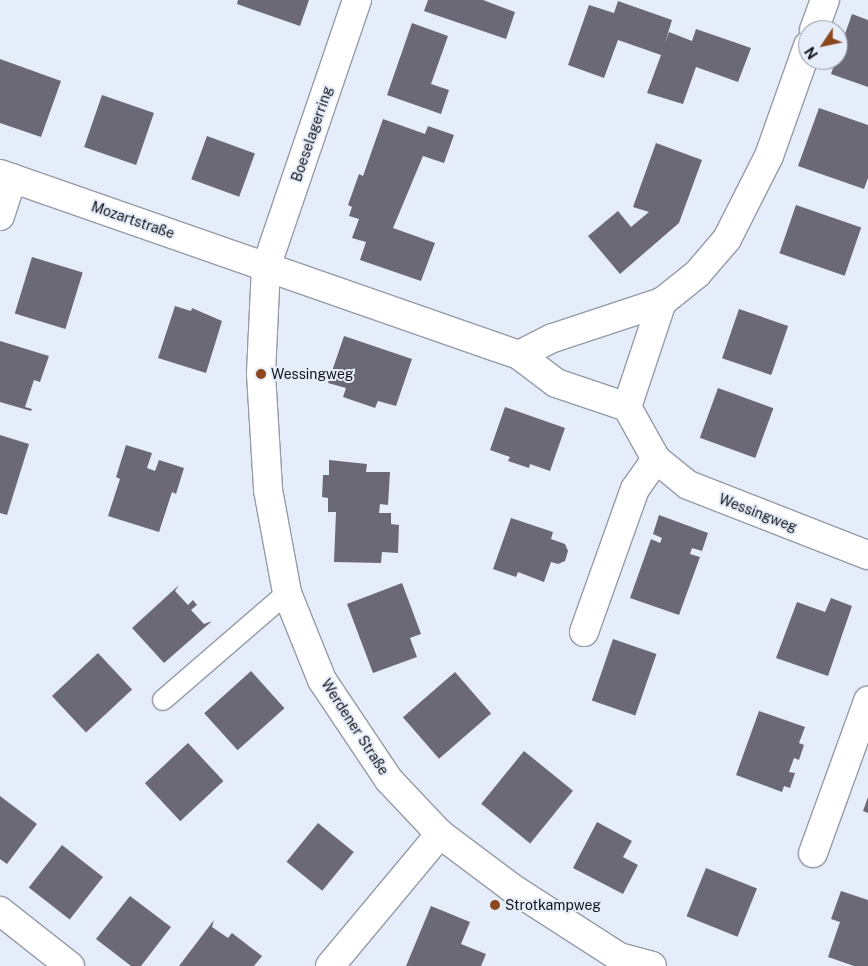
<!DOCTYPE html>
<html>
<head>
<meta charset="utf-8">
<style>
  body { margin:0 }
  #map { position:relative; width:868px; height:966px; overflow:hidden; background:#e6edfa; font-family:"Public Sans",sans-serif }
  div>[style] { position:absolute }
  .building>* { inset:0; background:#6b6975; transform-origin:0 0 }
  .roads { filter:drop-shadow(1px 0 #959ba7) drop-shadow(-1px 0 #959ba7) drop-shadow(0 1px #959ba7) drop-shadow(0 -1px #959ba7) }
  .service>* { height:20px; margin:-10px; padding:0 10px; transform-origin:10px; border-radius:10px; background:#fff }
  .minor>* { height:28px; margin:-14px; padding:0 14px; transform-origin:14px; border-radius:14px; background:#fff }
  .dots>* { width:14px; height:14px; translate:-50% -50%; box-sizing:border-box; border:2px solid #e6edfa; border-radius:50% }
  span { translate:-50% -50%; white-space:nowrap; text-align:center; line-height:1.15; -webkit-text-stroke:4px #e6edfa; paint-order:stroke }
  .street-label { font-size:14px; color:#121419 }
  .poi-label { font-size:14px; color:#121419 }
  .left { translate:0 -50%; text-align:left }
  .north { position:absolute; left:798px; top:20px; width:50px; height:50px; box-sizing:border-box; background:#e6edfa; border:1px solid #9196a0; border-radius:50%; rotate:236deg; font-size:14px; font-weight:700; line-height:20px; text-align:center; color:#121419 }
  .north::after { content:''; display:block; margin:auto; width:18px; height:22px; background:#8d471f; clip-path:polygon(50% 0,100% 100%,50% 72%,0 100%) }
</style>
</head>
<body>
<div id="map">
  <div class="building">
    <div style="clip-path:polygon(238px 0,309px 0,300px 26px,237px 4px)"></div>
    <div style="clip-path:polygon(428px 0,483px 0,515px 12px,506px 39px,424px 11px)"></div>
    <div style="clip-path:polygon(618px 1px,672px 20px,665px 43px,669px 32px,692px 41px,696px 29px,751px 48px,738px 82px,696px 67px,683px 104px,647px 93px,661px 55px,618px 40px,604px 78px,568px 65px,589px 5px,614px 13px)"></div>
    <div style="clip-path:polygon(852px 14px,868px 20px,868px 87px,831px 74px)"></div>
    <div style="clip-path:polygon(412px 23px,448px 36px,431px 84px,449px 90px,441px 114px,387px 95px)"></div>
    <div style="clip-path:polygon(0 59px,61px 81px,41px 137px,0 123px)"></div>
    <div style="left:102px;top:95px;width:55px;height:55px;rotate:19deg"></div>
    <div style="clip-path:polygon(819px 108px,868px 125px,868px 178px,864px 189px,798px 166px)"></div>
    <div style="clip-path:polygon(383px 119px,425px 134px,428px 126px,454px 135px,444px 163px,423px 156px,393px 228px,435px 243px,421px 281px,360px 260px,366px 242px,352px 238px,359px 219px,349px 216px,352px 207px,348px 205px,359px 174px,363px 176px)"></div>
    <div style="left:207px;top:136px;width:51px;height:46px;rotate:20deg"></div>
    <div style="clip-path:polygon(656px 143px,702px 160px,679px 223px,620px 274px,588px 236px,618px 211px,631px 227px,649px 212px,633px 207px)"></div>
    <div style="left:796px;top:205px;width:69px;height:51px;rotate:19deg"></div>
    <div style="left:32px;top:257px;width:53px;height:59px;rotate:17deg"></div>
    <div style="clip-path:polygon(175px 306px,191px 311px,192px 308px,222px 321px,206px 373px,158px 358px)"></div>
    <div style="left:739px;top:309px;width:52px;height:52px;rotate:19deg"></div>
    <div style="clip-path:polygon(344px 336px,412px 359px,396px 406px,378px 401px,375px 408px,343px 397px,346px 388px,328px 383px)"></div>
    <div style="clip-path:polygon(0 341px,49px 356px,40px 382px,34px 380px,25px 407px,32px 409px,31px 411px,0 402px)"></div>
    <div style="left:718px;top:388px;width:59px;height:53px;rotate:20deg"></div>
    <div style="clip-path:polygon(505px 407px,565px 428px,550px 471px,530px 464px,529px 468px,508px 461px,510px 457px,490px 450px)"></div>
    <div style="clip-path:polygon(0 435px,29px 444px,7px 515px,0 513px)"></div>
    <div style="clip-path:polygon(126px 445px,152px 453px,147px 468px,155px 471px,159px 460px,184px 468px,176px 494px,172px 492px,159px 532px,108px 516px,120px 479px,116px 477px)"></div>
    <div style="clip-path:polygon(329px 460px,367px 464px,366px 472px,390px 472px,388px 505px,380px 504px,379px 513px,391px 513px,391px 524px,399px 525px,398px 553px,382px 552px,381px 563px,334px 562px,336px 512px,328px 512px,328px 498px,322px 497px,323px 475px,329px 475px)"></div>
    <div style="clip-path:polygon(659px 515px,708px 533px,702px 551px,692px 548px,690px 554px,700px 557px,679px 615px,630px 598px,651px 539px,660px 543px,662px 538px,653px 534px)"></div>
    <div style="clip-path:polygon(511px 518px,553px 532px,551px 539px,565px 544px,568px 551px,565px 561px,558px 564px,551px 562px,544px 582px,518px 572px,516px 577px,493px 569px)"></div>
    <div style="clip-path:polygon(402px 583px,421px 634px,410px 638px,417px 657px,373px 673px,347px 604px)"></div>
    <div style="clip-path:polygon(179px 585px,175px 591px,188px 605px,193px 600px,197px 605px,191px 610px,204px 624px,212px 621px,164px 663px,132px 628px)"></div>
    <div style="clip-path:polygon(831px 598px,852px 606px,828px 676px,776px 658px,797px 602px,825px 612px)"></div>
    <div style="left:613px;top:639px;width:46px;height:65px;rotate:19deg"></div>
    <div style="left:98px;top:653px;width:50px;height:63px;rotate:47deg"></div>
    <div style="left:251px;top:671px;width:50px;height:63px;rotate:48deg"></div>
    <div style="left:455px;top:672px;width:55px;height:69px;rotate:49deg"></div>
    <div style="clip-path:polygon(759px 711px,805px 727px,799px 743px,804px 745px,799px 760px,794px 758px,789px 772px,795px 773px,790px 788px,784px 786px,782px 792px,736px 775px)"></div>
    <div style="left:188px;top:743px;width:52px;height:59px;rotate:47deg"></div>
    <div style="left:524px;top:751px;width:63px;height:68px;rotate:39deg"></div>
    <div style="clip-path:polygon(0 796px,37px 824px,7px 864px,0 859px)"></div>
    <div style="clip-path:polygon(868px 797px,868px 813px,863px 811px)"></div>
    <div style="clip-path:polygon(597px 822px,632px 841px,623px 857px,638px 865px,623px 894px,573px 868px)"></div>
    <div style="left:318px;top:823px;width:46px;height:50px;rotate:39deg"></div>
    <div style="left:62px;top:845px;width:52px;height:54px;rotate:38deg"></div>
    <div style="left:706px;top:868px;width:55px;height:52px;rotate:22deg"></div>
    <div style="clip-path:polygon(841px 891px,868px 900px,868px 966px,854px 966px,828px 957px,840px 922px,831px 919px)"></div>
    <div style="clip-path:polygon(130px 896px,171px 927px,141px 966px,131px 966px,96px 939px)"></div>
    <div style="clip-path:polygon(431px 906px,470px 922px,461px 944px,486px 954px,481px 966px,406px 966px)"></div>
    <div style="clip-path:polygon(214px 920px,212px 927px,228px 938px,232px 933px,262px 956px,254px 966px,179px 966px)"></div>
  </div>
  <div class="roads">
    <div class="service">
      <div style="left:163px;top:700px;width:164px;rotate:-40.8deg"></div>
    </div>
    <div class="minor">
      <div style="left:357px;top:0;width:282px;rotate:108.8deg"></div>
      <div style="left:266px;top:267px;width:107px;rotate:92.7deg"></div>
      <div style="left:261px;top:374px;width:116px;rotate:86.5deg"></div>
      <div style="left:268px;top:490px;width:105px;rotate:79.5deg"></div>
      <div style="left:287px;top:593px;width:94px;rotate:68.1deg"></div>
      <div style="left:322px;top:680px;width:120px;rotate:56.2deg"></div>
      <div style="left:389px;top:780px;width:74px;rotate:46.6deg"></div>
      <div style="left:440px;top:834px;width:90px;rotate:36.9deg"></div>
      <div style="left:512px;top:888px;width:127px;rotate:32.8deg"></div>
      <div style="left:619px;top:957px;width:34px;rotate:15deg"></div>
      <div style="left:814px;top:30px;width:32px;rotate:-70deg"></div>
      <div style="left:0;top:174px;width:550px;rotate:19.23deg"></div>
      <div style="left:519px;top:355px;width:46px;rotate:37.1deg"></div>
      <div style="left:556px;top:383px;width:75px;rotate:18.7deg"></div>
      <div style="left:627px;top:407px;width:60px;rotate:60.9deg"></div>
      <div style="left:656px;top:459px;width:41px;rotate:39.1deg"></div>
      <div style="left:688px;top:485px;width:193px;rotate:21.3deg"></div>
      <div style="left:0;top:216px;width:40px;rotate:-72deg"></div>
      <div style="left:519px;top:355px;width:38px;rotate:-27deg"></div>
      <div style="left:553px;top:338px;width:115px;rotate:-18.3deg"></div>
      <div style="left:662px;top:302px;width:45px;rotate:-38.7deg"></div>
      <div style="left:697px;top:274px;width:46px;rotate:-49.4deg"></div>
      <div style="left:727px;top:239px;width:93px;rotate:-63.2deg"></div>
      <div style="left:769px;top:156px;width:117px;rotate:-70.5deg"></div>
      <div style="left:627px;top:407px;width:111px;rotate:-71.6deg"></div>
      <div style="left:584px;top:632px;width:152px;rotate:-70.4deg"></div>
      <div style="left:635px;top:489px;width:37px;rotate:-55deg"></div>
      <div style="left:813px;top:853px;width:162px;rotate:-70.1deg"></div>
      <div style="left:0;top:911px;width:89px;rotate:38.2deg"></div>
      <div style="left:330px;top:966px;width:172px;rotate:-50.2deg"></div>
    </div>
  </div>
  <div class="dots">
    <div style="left:261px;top:374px;background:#8d471f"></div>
    <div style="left:495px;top:905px;background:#8d471f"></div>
  </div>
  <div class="street-label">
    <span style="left:312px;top:134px;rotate:-71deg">Boeselagerring</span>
    <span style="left:133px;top:220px;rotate:19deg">Mozartstraße</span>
    <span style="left:758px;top:513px;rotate:21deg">Wessingweg</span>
    <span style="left:355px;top:727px;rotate:57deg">Werdener Straße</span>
  </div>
  <div class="poi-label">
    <span class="left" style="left:271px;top:374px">Wessingweg</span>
    <span class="left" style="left:505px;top:905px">Strotkampweg</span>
  </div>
  <div class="north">N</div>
</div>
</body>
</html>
